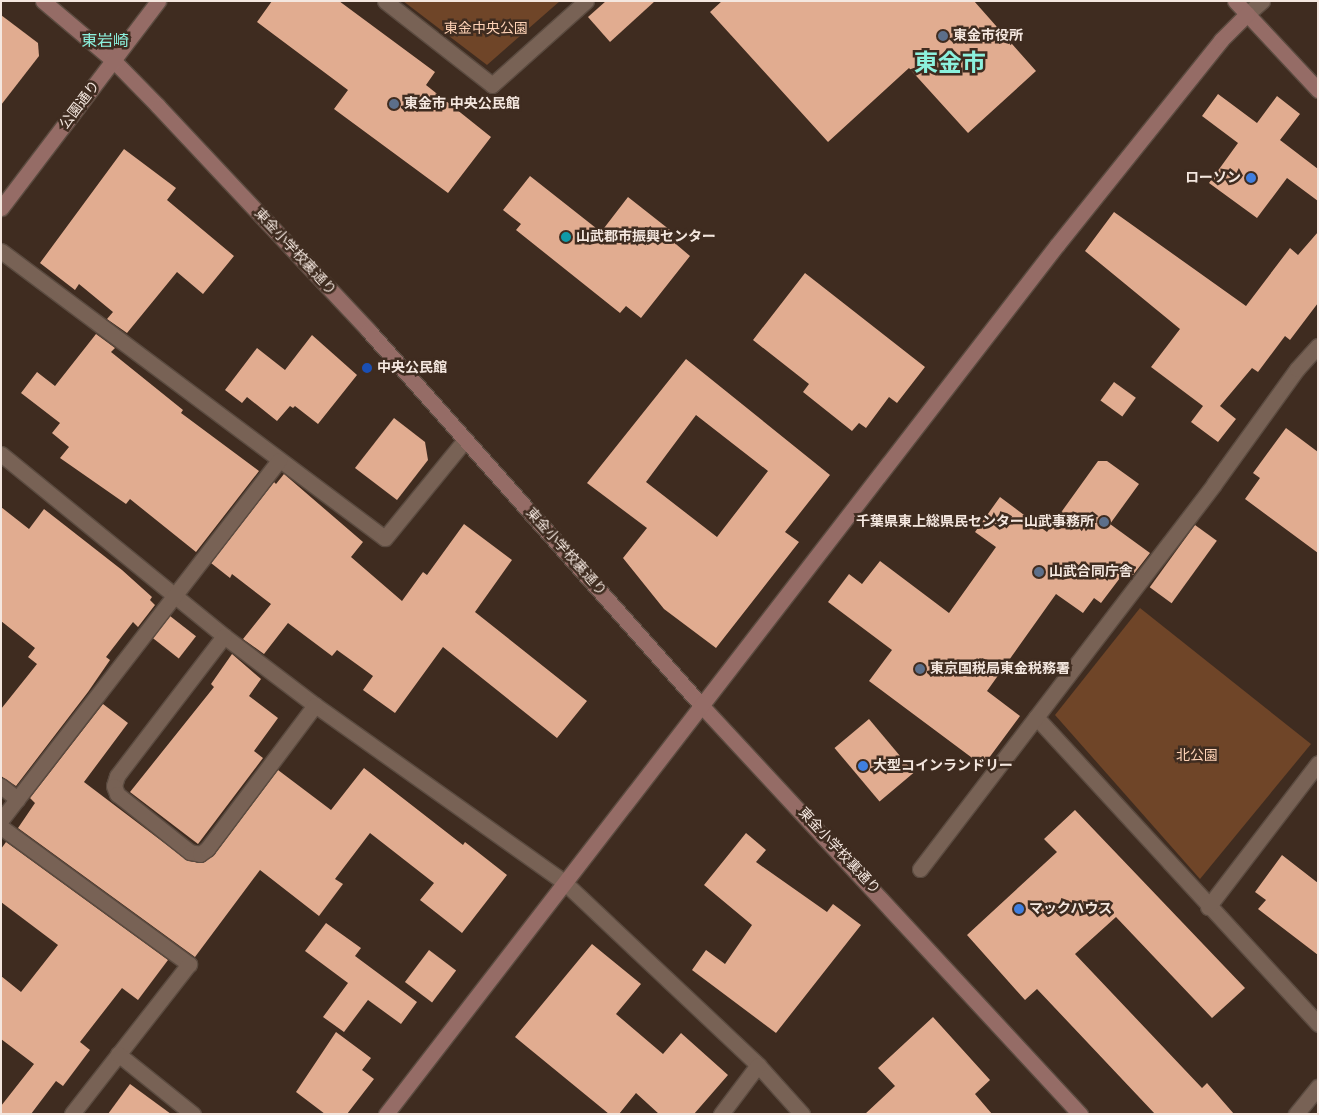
<!DOCTYPE html>
<html>
<head>
<meta charset="utf-8">
<style>
  body { margin:0 }
  #map { position:relative; width:1319px; height:1115px; overflow:hidden; background:#3f2c20; font-family:"Nunito Sans","Noto Sans JP",sans-serif }
  div>[style] { position:absolute }
  .green>* { inset:0; background:#6f4528 }
  .building>* { inset:0; background:#e1ac90; transform-origin:0 0 }
  .roads { filter:drop-shadow(1px 0 #5b4b40) drop-shadow(-1px 0 #5b4b40) drop-shadow(0 1px #5b4b40) drop-shadow(0 -1px #5b4b40) }
  .street>* { height:15px; margin:-7.5px; padding:0 7.5px; transform-origin:7.5px; border-radius:7.5px; background:#786255 }
  .secondary>* { height:15px; margin:-7.5px; padding:0 7.5px; transform-origin:7.5px; border-radius:7.5px; background:#956c66 }
  .dots>* { width:14px; height:14px; translate:-50% -50%; box-sizing:border-box; border:2px solid #3f2c20; border-radius:50% }
  span { translate:-50% -50%; white-space:nowrap; text-align:center; line-height:1.15; -webkit-text-stroke:5px #3f2c20; paint-order:stroke }
  .park-label { font-size:14px; color:#fed2b6 }
  .poi-label { font-size:14px; color:#f4e7df; font-weight:700 }
  .left { translate:0 -50%; text-align:left }
  .right { translate:-100% -50%; text-align:right }
  .street-label { font-size:14px; color:#f4e7df }
  .quarter-label { font-size:16px; color:#8cf1dd }
  .town-label { font-size:24px; color:#8cf1dd; font-weight:700 }
  .frame { position:absolute; inset:0; border:2px solid #f4e7df; pointer-events:none }
</style>
</head>
<body>
<div id="map">
  <div class="green">
    <div style="clip-path:polygon(403px 1px,560px 1px,487px 65px)"></div>
    <div style="clip-path:polygon(1140px 608px,1311px 744px,1200px 879px,1055px 715px)"></div>
  </div>
  <div class="building">
    <div style="clip-path:polygon(272px 1px,339px 1px,435px 72px,426px 85px,491px 137px,448px 193px,334px 109px,348px 90px,257px 22px)"></div>
    <div style="clip-path:polygon(606px 1px,655px 1px,610px 42px,588px 17px)"></div>
    <div style="clip-path:polygon(722px 1px,974px 1px,1036px 71px,968px 133px,909px 68px,828px 142px,710px 12px)"></div>
    <div style="clip-path:polygon(1px 15px,38px 43px,39px 56px,1px 105px)"></div>
    <div style="clip-path:polygon(1218px 94px,1257px 123px,1277px 96px,1300px 114px,1280px 140px,1318px 169px,1318px 201px,1287px 178px,1257px 218px,1209px 183px,1238px 143px,1202px 116px)"></div>
    <div style="clip-path:polygon(124px 149px,176px 188px,167px 200px,234px 256px,203px 294px,177px 272px,127px 333px,107px 319px,113px 312px,79px 284px,75px 290px,40px 263px)"></div>
    <div style="clip-path:polygon(530px 176px,601px 232px,628px 197px,675px 234px,670px 239px,690px 256px,641px 318px,626px 306px,620px 313px,516px 230px,521px 224px,503px 210px)"></div>
    <div style="clip-path:polygon(1114px 212px,1246px 306px,1290px 248px,1298px 255px,1318px 232px,1318px 303px,1290px 340px,1285px 336px,1258px 372px,1252px 368px,1220px 406px,1236px 419px,1218px 442px,1191px 422px,1203px 406px,1151px 367px,1180px 329px,1085px 251px)"></div>
    <div style="clip-path:polygon(805px 273px,925px 367px,897px 403px,889px 397px,866px 428px,859px 423px,852px 431px,803px 392px,809px 384px,753px 340px)"></div>
    <div style="clip-path:polygon(96px 334px,115px 348px,111px 352px,183px 410px,181px 413px,259px 471px,196px 552px,130px 499px,126px 504px,60px 458px,69px 447px,52px 433px,60px 423px,21px 393px,37px 372px,55px 386px)"></div>
    <div style="clip-path:polygon(312px 335px,357px 375px,318px 424px,295px 406px,293px 408px,290px 406px,277px 421px,247px 397px,242px 403px,225px 390px,257px 348px,285px 370px)"></div>
    <div style="clip-path:polygon(evenodd,686px 359px,830px 475px,785px 532px,799px 542px,716px 648px,664px 609px,623px 558px,647px 528px,587px 483px,686px 359px,696px 415px,768px 471px,717px 537px,646px 482px,696px 415px)"></div>
    <div style="left:1114px;top:382px;width:27px;height:23px;rotate:36deg"></div>
    <div style="clip-path:polygon(394px 418px,425px 442px,428px 460px,397px 500px,355px 468px)"></div>
    <div style="clip-path:polygon(1286px 428px,1318px 452px,1318px 553px,1245px 499px,1260px 478px,1253px 473px)"></div>
    <div style="clip-path:polygon(1098px 461px,1107px 461px,1139px 484px,1110px 524px,1150px 553px,1133px 575px,1126px 570px,1101px 603px,1094px 598px,1083px 613px,1056px 594px,987px 691px,1020px 716px,983px 766px,869px 681px,892px 650px,828px 602px,849px 574px,862px 584px,880px 561px,949px 613px,996px 547px,975px 532px,1000px 497px,1047px 532px)"></div>
    <div style="clip-path:polygon(284px 474px,363px 542px,351px 557px,402px 601px,423px 572px,427px 575px,464px 524px,512px 560px,475px 612px,587px 701px,557px 738px,443px 647px,395px 713px,363px 690px,373px 676px,337px 650px,332px 656px,288px 623px,264px 654px,243px 639px,271px 604px,232px 574px,230px 578px,211px 563px,274px 482px,276px 484px)"></div>
    <div style="clip-path:polygon(1px 507px,29px 529px,44px 509px,122px 570px,152px 597px,150px 600px,155px 605px,138px 627px,133px 622px,106px 657px,110px 660px,88px 692px,16px 786px,1px 776px,1px 709px,37px 664px,28px 657px,35px 648px,1px 621px)"></div>
    <div style="left:1195px;top:525px;width:27px;height:77px;rotate:36deg"></div>
    <div style="left:170px;top:616px;width:33px;height:28px;rotate:38deg"></div>
    <div style="clip-path:polygon(232px 654px,261px 679px,249px 696px,278px 718px,254px 751px,263px 758px,198px 844px,130px 792px,214px 687px,211px 684px)"></div>
    <div style="clip-path:polygon(103px 704px,128px 723px,84px 782px,188px 861px,202px 863px,214px 855px,278px 770px,331px 810px,364px 768px,463px 845px,465px 842px,507px 875px,462px 933px,420px 900px,434px 883px,370px 833px,335px 879px,343px 884px,319px 916px,260px 870px,195px 957px,18px 828px,35px 803px,30px 798px)"></div>
    <div style="left:869px;top:719px;width:70px;height:45px;rotate:50deg"></div>
    <div style="clip-path:polygon(1075px 810px,1245px 988px,1212px 1018px,1116px 917px,1075px 954px,1202px 1088px,1207px 1083px,1234px 1114px,1155px 1114px,1037px 989px,1025px 1000px,967px 935px,1057px 852px,1044px 839px)"></div>
    <div style="clip-path:polygon(746px 833px,766px 850px,756px 862px,827px 912px,833px 904px,861px 925px,776px 1033px,692px 970px,706px 950px,725px 964px,752px 925px,704px 885px)"></div>
    <div style="clip-path:polygon(6px 842px,168px 960px,138px 1000px,122px 988px,80px 1042px,90px 1050px,63px 1086px,56px 1081px,31px 1114px,1px 1114px,1px 1106px,34px 1064px,1px 1039px,1px 976px,21px 992px,58px 945px,1px 902px,1px 849px)"></div>
    <div style="clip-path:polygon(1282px 855px,1318px 883px,1318px 955px,1258px 909px,1266px 900px,1255px 892px)"></div>
    <div style="clip-path:polygon(326px 923px,361px 948px,355px 956px,417px 1002px,401px 1024px,368px 1000px,344px 1032px,323px 1017px,348px 983px,305px 951px)"></div>
    <div style="clip-path:polygon(592px 944px,641px 984px,616px 1014px,663px 1054px,681px 1033px,728px 1075px,694px 1114px,659px 1114px,636px 1093px,619px 1114px,609px 1114px,515px 1037px)"></div>
    <div style="left:429px;top:950px;width:34px;height:40px;rotate:37deg"></div>
    <div style="clip-path:polygon(933px 1017px,990px 1080px,975px 1094px,992px 1114px,865px 1114px,895px 1086px,878px 1068px)"></div>
    <div style="clip-path:polygon(336px 1032px,371px 1058px,362px 1070px,374px 1079px,347px 1114px,325px 1114px,296px 1092px)"></div>
    <div style="clip-path:polygon(130px 1084px,171px 1114px,108px 1114px)"></div>
  </div>
  <div class="roads">
    <div class="street">
      <div style="left:385px;top:1px;width:136px;rotate:38.1deg"></div>
      <div style="left:492px;top:85px;width:126px;rotate:-41.8deg"></div>
      <div style="left:1247px;top:14px;width:20px;rotate:-41deg"></div>
      <div style="left:1px;top:251px;width:479px;rotate:36.8deg"></div>
      <div style="left:385px;top:538px;width:127px;rotate:-50.8deg"></div>
      <div style="left:1px;top:454px;width:288px;rotate:39.2deg"></div>
      <div style="left:224px;top:636px;width:114px;rotate:37.2deg"></div>
      <div style="left:315px;top:705px;width:305px;rotate:35.4deg"></div>
      <div style="left:564px;top:882px;width:267px;rotate:43.3deg"></div>
      <div style="left:758px;top:1065px;width:66px;rotate:48.1deg"></div>
      <div style="left:224px;top:636px;width:176px;rotate:127.4deg"></div>
      <div style="left:117px;top:776px;width:10px;rotate:107deg"></div>
      <div style="left:114px;top:786px;width:9px;rotate:69deg"></div>
      <div style="left:117px;top:794px;width:93px;rotate:38.5deg"></div>
      <div style="left:190px;top:852px;width:10px;rotate:11deg"></div>
      <div style="left:200px;top:854px;width:9px;rotate:-36deg"></div>
      <div style="left:207px;top:849px;width:180px;rotate:-53.1deg"></div>
      <div style="left:1036px;top:717px;width:417px;rotate:47.4deg"></div>
      <div style="left:1px;top:786px;width:21px;rotate:39deg"></div>
      <div style="left:1px;top:820px;width:455px;rotate:-52.3deg"></div>
      <div style="left:1px;top:827px;width:233px;rotate:36.1deg"></div>
      <div style="left:189px;top:964px;width:190px;rotate:128deg"></div>
      <div style="left:920px;top:869px;width:484px;rotate:-52.6deg"></div>
      <div style="left:1214px;top:484px;width:142px;rotate:-54.2deg"></div>
      <div style="left:1297px;top:369px;width:31px;rotate:-48deg"></div>
      <div style="left:1208px;top:907px;width:181px;rotate:-52.6deg"></div>
      <div style="left:118px;top:1054px;width:96px;rotate:38.7deg"></div>
      <div style="left:721px;top:1114px;width:61px;rotate:-52.9deg"></div>
      <div style="left:1296px;top:1114px;width:35px;rotate:-51deg"></div>
    </div>
    <div class="secondary">
      <div style="left:43px;top:1px;width:93px;rotate:40.2deg"></div>
      <div style="left:114px;top:61px;width:63px;rotate:45.6deg"></div>
      <div style="left:158px;top:106px;width:307px;rotate:46.8deg"></div>
      <div style="left:368px;top:330px;width:502px;rotate:48.39deg"></div>
      <div style="left:701px;top:705px;width:558px;rotate:47.18deg"></div>
      <div style="left:1235px;top:1px;width:122px;rotate:47deg"></div>
      <div style="left:1px;top:208px;width:260px;rotate:-52.8deg"></div>
      <div style="left:386px;top:1114px;width:1098px;rotate:-52.33deg"></div>
      <div style="left:1057px;top:245px;width:263px;rotate:-51.3deg"></div>
      <div style="left:1221px;top:40px;width:37px;rotate:-45deg"></div>
    </div>
  </div>
  <div class="dots">
    <div style="left:943px;top:36px;background:#5c6f8a"></div>
    <div style="left:394px;top:104px;background:#5c6f8a"></div>
    <div style="left:1251px;top:178px;background:#3f7fe0"></div>
    <div style="left:566px;top:237px;background:#0f9aa8"></div>
    <div style="left:367px;top:368px;background:#1a4fb4"></div>
    <div style="left:1104px;top:522px;background:#5c6f8a"></div>
    <div style="left:1039px;top:572px;background:#5c6f8a"></div>
    <div style="left:920px;top:669px;background:#5c6f8a"></div>
    <div style="left:863px;top:766px;background:#3f7fe0"></div>
    <div style="left:1019px;top:909px;background:#3f7fe0"></div>
  </div>
  <div class="park-label">
    <span style="left:486px;top:29px">東金中央公園</span>
    <span style="left:1197px;top:756px">北公園</span>
  </div>
  <div class="poi-label">
    <span class="left" style="left:953px;top:36px">東金市役所</span>
    <span class="left" style="left:404px;top:104px">東金市 中央公民館</span>
    <span class="right" style="left:1241px;top:178px">ローソン</span>
    <span class="left" style="left:576px;top:237px">山武郡市振興センター</span>
    <span class="left" style="left:377px;top:368px">中央公民館</span>
    <span class="right" style="left:1094px;top:522px">千葉県東上総県民センター山武事務所</span>
    <span class="left" style="left:1049px;top:572px">山武合同庁舎</span>
    <span class="left" style="left:930px;top:669px">東京国税局東金税務署</span>
    <span class="left" style="left:873px;top:766px">大型コインランドリー</span>
    <span class="left" style="left:1029px;top:909px">マックハウス</span>
  </div>
  <div class="street-label">
    <span style="left:80px;top:105px;rotate:-53deg">公園通り</span>
    <span style="left:295px;top:252px;rotate:47deg">東金小学校裏通り</span>
    <span style="left:566px;top:552px;rotate:48deg">東金小学校裏通り</span>
    <span style="left:839px;top:851px;rotate:47deg">東金小学校裏通り</span>
  </div>
  <div class="quarter-label">
    <span style="left:105px;top:41px">東岩崎</span>
  </div>
  <div class="town-label">
    <span style="left:950px;top:64px">東金市</span>
  </div>
  <div class="frame"></div>
</div>
</body>
</html>
